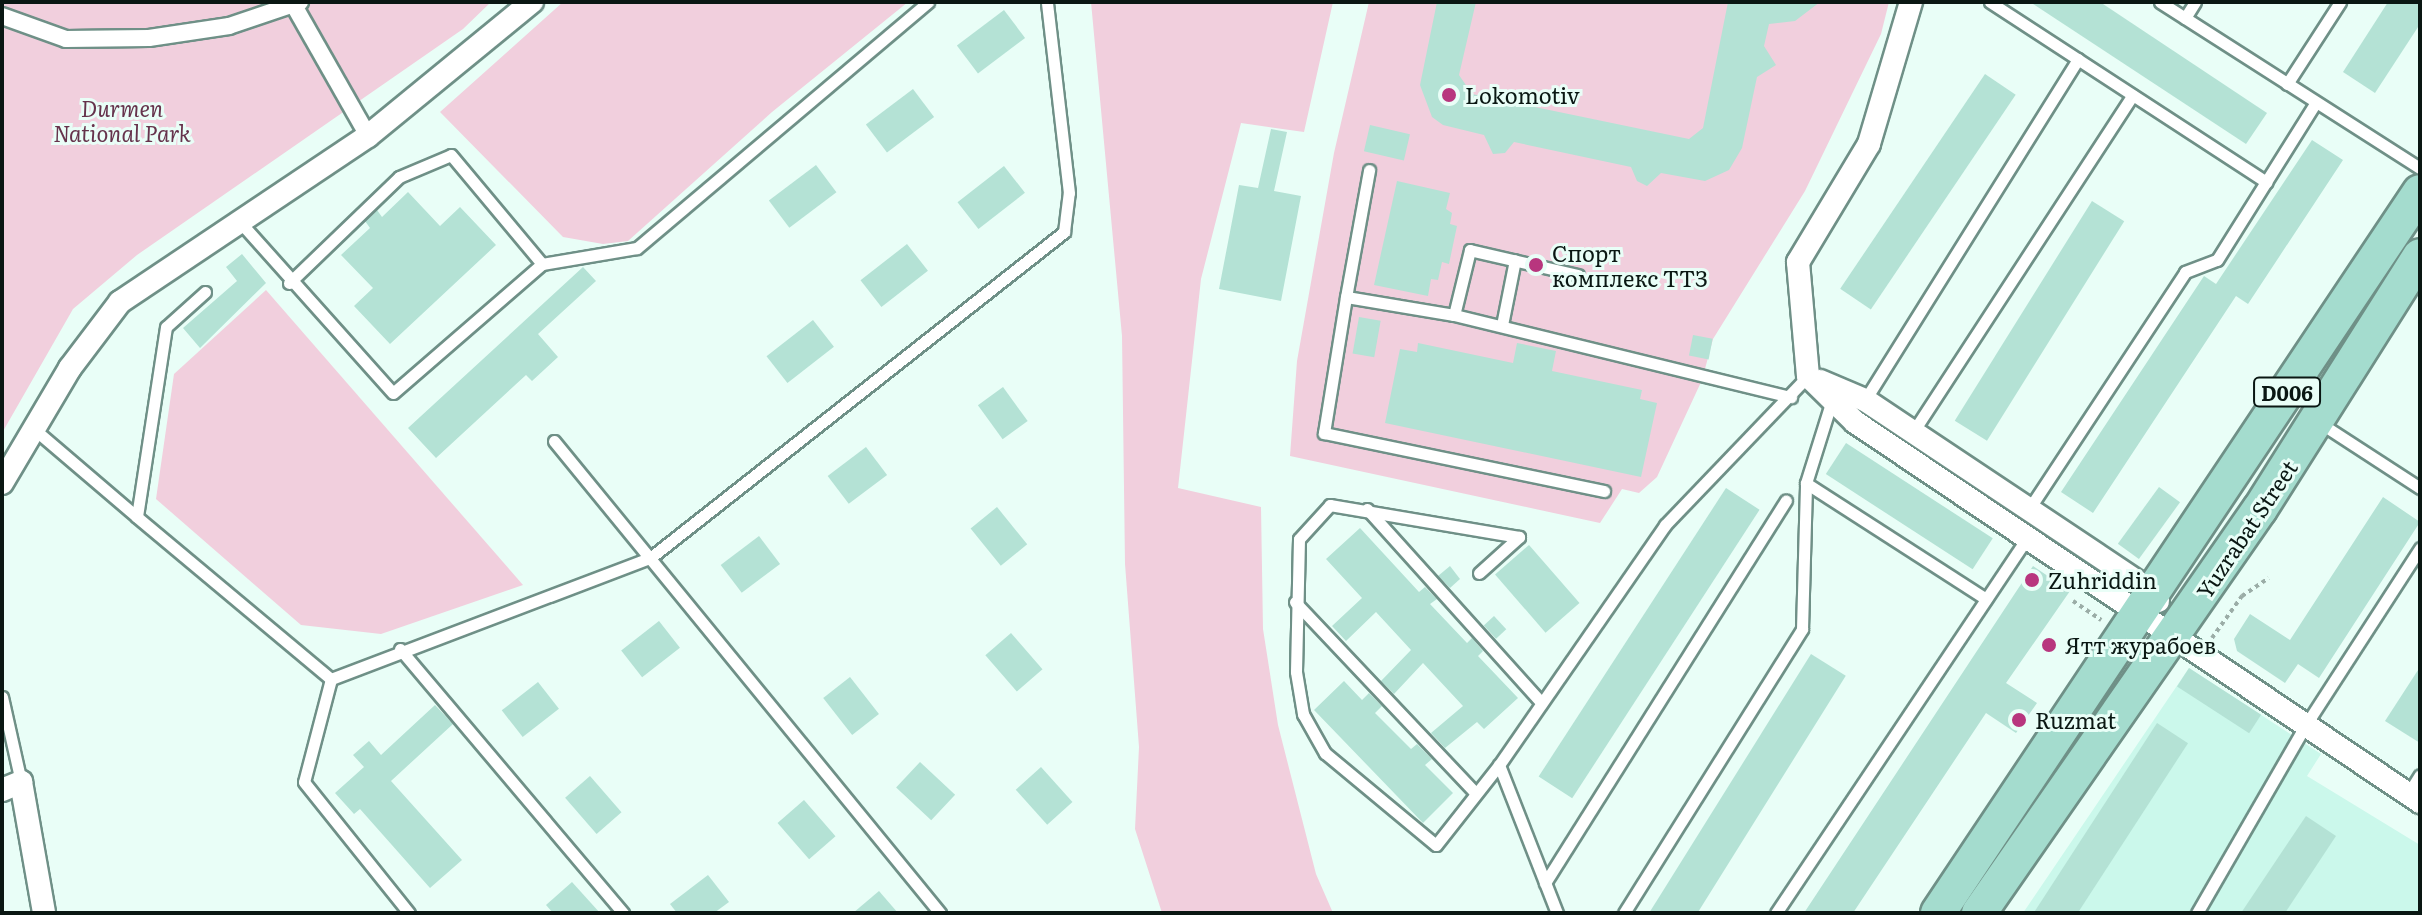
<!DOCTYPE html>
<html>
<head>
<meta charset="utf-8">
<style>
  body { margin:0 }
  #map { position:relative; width:2422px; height:915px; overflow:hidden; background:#e9fef7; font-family:Literata,serif }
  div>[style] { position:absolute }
  .built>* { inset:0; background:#cbf8eb }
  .green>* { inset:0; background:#f1cfdd }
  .building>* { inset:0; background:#b4e2d5; transform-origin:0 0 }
  .path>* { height:4px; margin-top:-2px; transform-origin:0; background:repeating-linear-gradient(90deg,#9bada7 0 4px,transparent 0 8px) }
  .roads { filter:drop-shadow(2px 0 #6f9087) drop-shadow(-2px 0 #6f9087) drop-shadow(0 2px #6f9087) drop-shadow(0 -2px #6f9087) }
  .service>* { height:11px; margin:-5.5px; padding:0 5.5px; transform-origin:5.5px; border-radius:5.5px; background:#fff }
  .pedestrian>* { height:16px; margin:-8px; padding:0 8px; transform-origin:8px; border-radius:8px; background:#fff }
  .minor>* { height:22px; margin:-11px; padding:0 11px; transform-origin:11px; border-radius:11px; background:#fff }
  .primary>* { height:34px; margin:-17px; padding:0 17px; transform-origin:17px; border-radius:17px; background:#a4dcce }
  .dots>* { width:22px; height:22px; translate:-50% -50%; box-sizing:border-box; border:4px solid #e9fef7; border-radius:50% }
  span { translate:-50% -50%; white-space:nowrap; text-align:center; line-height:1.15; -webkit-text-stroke:6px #e9fef7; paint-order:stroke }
  .shield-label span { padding:2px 6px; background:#e9fef7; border:2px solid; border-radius:6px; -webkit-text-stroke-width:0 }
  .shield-label { font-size:20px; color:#0a1713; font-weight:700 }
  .poi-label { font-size:22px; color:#0a1713 }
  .left { translate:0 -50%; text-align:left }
  .park-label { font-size:22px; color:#66334c; font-style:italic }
  .street-label { font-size:22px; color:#0a1713 }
  .frame { position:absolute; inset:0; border:4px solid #0a1713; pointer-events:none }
</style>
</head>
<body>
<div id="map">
  <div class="built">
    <div style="clip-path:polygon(2189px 668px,2321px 754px,2307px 776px,2420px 845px,2420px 913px,2023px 913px)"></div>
  </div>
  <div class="green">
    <div style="clip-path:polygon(2px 2px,491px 2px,463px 29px,137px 255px,73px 309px,2px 433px)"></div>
    <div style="clip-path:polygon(563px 2px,908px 2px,772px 112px,628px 241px,603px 244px,563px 237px,440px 112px)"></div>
    <div style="clip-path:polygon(1091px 2px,1333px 2px,1304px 132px,1241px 123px,1201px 279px,1178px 488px,1261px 507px,1263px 629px,1278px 725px,1316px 874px,1333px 913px,1162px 913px,1135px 829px,1139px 747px,1125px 564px,1122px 336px)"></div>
    <div style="clip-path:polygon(1369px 2px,1889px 2px,1881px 34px,1805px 191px,1713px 339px,1702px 380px,1657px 477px,1639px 493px,1622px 489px,1600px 523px,1290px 456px,1297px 361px,1334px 153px)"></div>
    <div style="clip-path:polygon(266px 290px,523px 585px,381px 634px,301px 625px,156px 499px,174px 374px)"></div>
  </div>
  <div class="building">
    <div style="clip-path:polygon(1437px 2px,1476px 2px,1459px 75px,1472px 94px,1689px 139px,1703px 128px,1728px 2px,1820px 2px,1795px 21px,1769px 24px,1764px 46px,1776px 65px,1757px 77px,1742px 148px,1729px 170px,1705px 181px,1661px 173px,1647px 186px,1637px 181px,1631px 167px,1514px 142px,1505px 153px,1493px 154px,1484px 135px,1443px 125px,1432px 117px,1420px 85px)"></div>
    <div style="clip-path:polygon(2030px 2px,2100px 2px,2267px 113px,2246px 144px)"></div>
    <div style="clip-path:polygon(2388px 2px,2420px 2px,2420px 24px,2375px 93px,2343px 72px)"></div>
    <div style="left:1004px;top:10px;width:35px;height:59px;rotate:53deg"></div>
    <div style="left:1985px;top:74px;width:37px;height:259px;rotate:34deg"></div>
    <div style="left:913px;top:89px;width:35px;height:59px;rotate:53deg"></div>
    <div style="left:1370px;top:125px;width:41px;height:27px;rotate:13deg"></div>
    <div style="clip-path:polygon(1271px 129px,1287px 132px,1274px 191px,1301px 196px,1281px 301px,1219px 289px,1239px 185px,1258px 188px)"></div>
    <div style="clip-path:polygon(2312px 140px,2343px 160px,2248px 304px,2236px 296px,2093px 513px,2061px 492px,2204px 276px,2216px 284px)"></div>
    <div style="left:816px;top:165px;width:34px;height:59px;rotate:53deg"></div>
    <div style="left:1004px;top:166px;width:34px;height:59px;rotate:52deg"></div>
    <div style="clip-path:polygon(1397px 181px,1450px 193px,1446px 209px,1452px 213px,1450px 224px,1457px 226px,1449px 264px,1442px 262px,1438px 280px,1431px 279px,1428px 296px,1374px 285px)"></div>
    <div style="clip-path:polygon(408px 192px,440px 226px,460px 207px,496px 245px,390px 344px,354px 306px,373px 288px,341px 255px,370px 228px,365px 221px,377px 210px,382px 217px)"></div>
    <div style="left:2092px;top:201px;width:38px;height:259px;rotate:32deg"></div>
    <div style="left:907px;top:244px;width:34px;height:59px;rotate:52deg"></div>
    <div style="clip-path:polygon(242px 254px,266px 283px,200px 348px,183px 328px,237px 281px,226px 267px)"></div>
    <div style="clip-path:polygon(583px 267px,596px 281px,538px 334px,558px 357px,532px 381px,526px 375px,436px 458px,408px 428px)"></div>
    <div style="left:1359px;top:317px;width:22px;height:37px;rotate:10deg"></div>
    <div style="left:813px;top:320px;width:34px;height:59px;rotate:52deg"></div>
    <div style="left:1693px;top:335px;width:20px;height:21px;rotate:11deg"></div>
    <div style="clip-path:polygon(1418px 343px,1513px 363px,1517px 343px,1556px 351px,1552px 371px,1642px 390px,1640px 399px,1657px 403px,1641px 477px,1385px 423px,1400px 349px,1417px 352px)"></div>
    <div style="left:1003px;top:387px;width:42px;height:31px;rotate:54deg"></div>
    <div style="left:1846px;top:443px;width:175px;height:37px;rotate:33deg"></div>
    <div style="left:866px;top:447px;width:35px;height:48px;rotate:53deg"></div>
    <div style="left:2159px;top:487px;width:26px;height:70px;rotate:36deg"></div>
    <div style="left:1726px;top:488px;width:40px;height:344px;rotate:33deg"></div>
    <div style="clip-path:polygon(2383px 497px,2420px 522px,2319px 678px,2298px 664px,2285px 683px,2237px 651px,2234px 639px,2250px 614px,2290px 640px)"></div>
    <div style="left:997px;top:507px;width:48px;height:34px;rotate:51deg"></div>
    <div style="clip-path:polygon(1360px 528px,1419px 592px,1425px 587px,1437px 599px,1430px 604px,1467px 643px,1472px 638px,1483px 651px,1478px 656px,1518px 698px,1484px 729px,1477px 722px,1445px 748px,1431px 733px,1463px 706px,1423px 663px,1394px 694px,1381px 681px,1411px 650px,1376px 612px,1346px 641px,1332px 626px,1362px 598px,1326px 559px)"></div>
    <div style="left:759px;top:536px;width:35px;height:48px;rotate:53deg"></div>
    <div style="left:1529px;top:545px;width:77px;height:45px;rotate:49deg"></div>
    <div style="clip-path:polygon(1450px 566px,1460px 579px,1450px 588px,1438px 576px)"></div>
    <div style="clip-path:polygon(2033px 566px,2070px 591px,2006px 683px,2037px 703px,2016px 733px,1986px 713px,1853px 913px,1804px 913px)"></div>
    <div style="left:1494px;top:616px;width:18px;height:14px;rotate:47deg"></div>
    <div style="left:659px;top:621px;width:34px;height:48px;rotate:52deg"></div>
    <div style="left:1011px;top:633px;width:48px;height:34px;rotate:49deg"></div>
    <div style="left:1811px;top:654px;width:41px;height:307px;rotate:32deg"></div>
    <div style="clip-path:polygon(2420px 667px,2420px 743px,2385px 721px)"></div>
    <div style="left:2189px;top:668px;width:86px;height:22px;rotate:33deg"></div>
    <div style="left:850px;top:677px;width:47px;height:34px;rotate:52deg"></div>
    <div style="clip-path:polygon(1344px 681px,1362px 700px,1369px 693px,1382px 706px,1375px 713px,1411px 749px,1417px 744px,1432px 759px,1425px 765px,1453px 793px,1423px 823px,1314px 710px)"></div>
    <div style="left:538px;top:682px;width:34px;height:46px;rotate:52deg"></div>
    <div style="clip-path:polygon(435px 705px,453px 724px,391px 781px,462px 860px,430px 888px,360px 809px,354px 814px,335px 793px,364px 767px,353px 755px,369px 741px,381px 755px)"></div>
    <div style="left:2157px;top:723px;width:37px;height:228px;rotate:33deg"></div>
    <div style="left:920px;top:762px;width:48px;height:35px;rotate:43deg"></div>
    <div style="left:1041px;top:767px;width:47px;height:34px;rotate:48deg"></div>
    <div style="left:590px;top:776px;width:48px;height:33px;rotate:49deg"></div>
    <div style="left:804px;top:800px;width:48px;height:35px;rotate:49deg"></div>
    <div style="clip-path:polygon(2306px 816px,2336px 836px,2285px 913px,2241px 913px)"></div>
    <div style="clip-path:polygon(708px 875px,729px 902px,714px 913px,677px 913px,670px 904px)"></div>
    <div style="clip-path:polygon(572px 882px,600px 913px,553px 913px,546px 905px)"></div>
    <div style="clip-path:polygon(879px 891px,898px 913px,853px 913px)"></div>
  </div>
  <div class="path">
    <div style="left:2073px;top:601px;width:34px;rotate:34deg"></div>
    <div style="left:2212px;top:638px;width:52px;rotate:-54.5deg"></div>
    <div style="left:2242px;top:596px;width:32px;rotate:-34deg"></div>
  </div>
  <div class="roads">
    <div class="service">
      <div style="left:1990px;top:2px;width:330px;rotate:33.1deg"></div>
      <div style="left:2160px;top:2px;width:308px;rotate:32.6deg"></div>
      <div style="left:2185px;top:18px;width:19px;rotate:-58deg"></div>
      <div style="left:2287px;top:84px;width:98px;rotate:-57.1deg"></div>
      <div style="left:240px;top:222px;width:229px;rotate:48.2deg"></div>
      <div style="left:393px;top:393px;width:197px;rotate:-40.9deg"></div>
      <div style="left:542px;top:264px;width:96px;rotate:-9.6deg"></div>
      <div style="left:637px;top:248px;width:381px;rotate:-40.2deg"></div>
      <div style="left:1578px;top:275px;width:111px;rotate:-167deg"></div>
      <div style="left:1470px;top:250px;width:67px;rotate:103.8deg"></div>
      <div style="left:1454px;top:315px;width:347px;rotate:13.7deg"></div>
      <div style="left:289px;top:283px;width:153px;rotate:-43.9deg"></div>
      <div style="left:399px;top:177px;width:56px;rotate:-22.9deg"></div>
      <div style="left:451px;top:155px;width:142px;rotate:50.1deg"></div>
      <div style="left:205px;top:292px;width:52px;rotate:138.1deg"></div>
      <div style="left:166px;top:327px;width:192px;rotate:98.7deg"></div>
      <div style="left:137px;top:517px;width:253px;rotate:39.9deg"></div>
      <div style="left:1346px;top:297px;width:129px;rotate:-79.7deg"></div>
      <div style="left:1454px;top:315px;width:109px;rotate:-170.5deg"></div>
      <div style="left:1346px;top:297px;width:138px;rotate:99.2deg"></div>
      <div style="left:1324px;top:433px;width:286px;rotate:11.7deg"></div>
      <div style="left:1502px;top:325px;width:66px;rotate:-78.7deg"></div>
      <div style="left:1865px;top:400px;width:402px;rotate:-58deg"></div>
      <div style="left:2320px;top:423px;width:119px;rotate:33deg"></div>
      <div style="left:34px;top:429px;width:135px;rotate:40.5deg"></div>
      <div style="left:1913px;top:432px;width:402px;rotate:-56.9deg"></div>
      <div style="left:554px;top:441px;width:610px;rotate:50.72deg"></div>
      <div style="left:1806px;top:483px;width:214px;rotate:32.8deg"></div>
      <div style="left:1367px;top:509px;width:258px;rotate:48deg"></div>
      <div style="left:2029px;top:509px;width:284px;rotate:-56.6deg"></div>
      <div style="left:2185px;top:272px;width:34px;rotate:-21deg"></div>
      <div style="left:2217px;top:260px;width:186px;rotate:-57.9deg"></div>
      <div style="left:1479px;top:573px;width:54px;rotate:-42deg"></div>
      <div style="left:1519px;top:537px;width:192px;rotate:-170.4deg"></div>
      <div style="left:1330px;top:505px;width:46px;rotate:132.4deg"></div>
      <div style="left:1299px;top:539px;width:133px;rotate:91.3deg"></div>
      <div style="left:1296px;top:672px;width:43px;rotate:80.5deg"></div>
      <div style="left:1303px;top:714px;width:45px;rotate:60.6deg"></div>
      <div style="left:1325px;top:753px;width:144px;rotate:39.7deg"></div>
      <div style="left:1436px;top:845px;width:102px;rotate:-51.8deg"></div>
      <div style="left:1295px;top:602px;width:260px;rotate:46.6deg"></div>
      <div style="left:400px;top:649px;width:346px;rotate:49.8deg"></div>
      <div style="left:331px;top:679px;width:341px;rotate:-20.8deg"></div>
      <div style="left:650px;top:558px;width:527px;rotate:-38.22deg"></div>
      <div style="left:1064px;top:232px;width:39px;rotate:-83deg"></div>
      <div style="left:1069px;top:193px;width:192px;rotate:-96.6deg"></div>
      <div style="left:331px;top:679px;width:106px;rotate:104.7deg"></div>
      <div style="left:304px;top:782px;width:168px;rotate:51.3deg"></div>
      <div style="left:2px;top:697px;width:87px;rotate:77.4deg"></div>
      <div style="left:2408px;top:794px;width:22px;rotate:-58deg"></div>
      <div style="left:1545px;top:883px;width:452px;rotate:-57.8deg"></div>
      <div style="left:1557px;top:913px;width:159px;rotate:-111.4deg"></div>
      <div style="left:1499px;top:765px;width:292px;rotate:-55.3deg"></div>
      <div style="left:1665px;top:525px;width:207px;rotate:-46.2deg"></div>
      <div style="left:1624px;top:913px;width:335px;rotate:-57.9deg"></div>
      <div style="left:1802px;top:629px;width:146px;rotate:-88.4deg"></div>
      <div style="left:1806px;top:483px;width:87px;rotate:-72.6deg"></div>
      <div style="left:1776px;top:913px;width:453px;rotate:-56.2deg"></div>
      <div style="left:2197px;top:913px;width:216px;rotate:-60deg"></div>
      <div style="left:2305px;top:726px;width:212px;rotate:-57.1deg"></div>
    </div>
    <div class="pedestrian">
      <div style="left:292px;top:2px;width:154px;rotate:60.4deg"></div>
      <div style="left:2px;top:16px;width:68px;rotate:19.8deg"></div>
      <div style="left:66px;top:39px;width:83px;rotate:-0.7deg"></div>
      <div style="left:149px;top:38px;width:81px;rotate:-8.5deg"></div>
      <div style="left:229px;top:26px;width:75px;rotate:-18.7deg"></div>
    </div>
    <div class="minor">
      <div style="left:1911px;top:2px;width:148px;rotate:106.5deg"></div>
      <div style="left:1869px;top:144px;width:138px;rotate:121deg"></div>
      <div style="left:1798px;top:262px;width:114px;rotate:85deg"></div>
      <div style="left:1808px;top:376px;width:66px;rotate:44.4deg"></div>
      <div style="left:1855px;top:422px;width:681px;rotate:33.92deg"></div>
      <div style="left:1820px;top:381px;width:49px;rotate:22.9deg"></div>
      <div style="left:1865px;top:400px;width:348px;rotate:33.7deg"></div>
      <div style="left:2154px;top:593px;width:9px;rotate:63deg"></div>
      <div style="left:2px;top:483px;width:134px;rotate:-59.4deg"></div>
      <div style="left:70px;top:368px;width:83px;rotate:-52.9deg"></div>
      <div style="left:120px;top:302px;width:298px;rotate:-33.8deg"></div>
      <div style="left:368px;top:136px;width:212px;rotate:-39.3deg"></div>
      <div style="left:2px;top:790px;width:21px;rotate:-23deg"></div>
      <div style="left:21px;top:782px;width:133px;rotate:80deg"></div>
    </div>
    <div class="primary">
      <div style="left:1938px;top:913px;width:867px;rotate:-56.24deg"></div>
      <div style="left:1979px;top:913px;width:492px;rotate:-55.2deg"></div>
      <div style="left:2260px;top:509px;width:299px;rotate:-57.7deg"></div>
    </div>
  </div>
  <div class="dots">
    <div style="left:1449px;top:95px;background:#b8367e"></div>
    <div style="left:1536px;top:265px;background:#b8367e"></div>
    <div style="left:2032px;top:580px;background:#b8367e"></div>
    <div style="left:2049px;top:645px;background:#b8367e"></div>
    <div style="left:2019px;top:720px;background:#b8367e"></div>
  </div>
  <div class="shield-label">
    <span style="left:2287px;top:392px">D006</span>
  </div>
  <div class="poi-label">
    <span class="left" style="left:1465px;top:95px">Lokomotiv</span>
    <span class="left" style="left:1552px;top:265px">Спорт<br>комплекс ТТЗ</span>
    <span class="left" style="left:2048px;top:580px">Zuhriddin</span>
    <span class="left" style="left:2065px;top:645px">Ятт журабоев</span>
    <span class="left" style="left:2035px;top:720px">Ruzmat</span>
  </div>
  <div class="park-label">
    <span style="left:122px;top:120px">Durmen<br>National Park</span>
  </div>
  <div class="street-label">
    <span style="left:2246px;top:529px;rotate:-56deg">Yuzrabat Street</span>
  </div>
  <div class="frame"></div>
</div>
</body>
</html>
